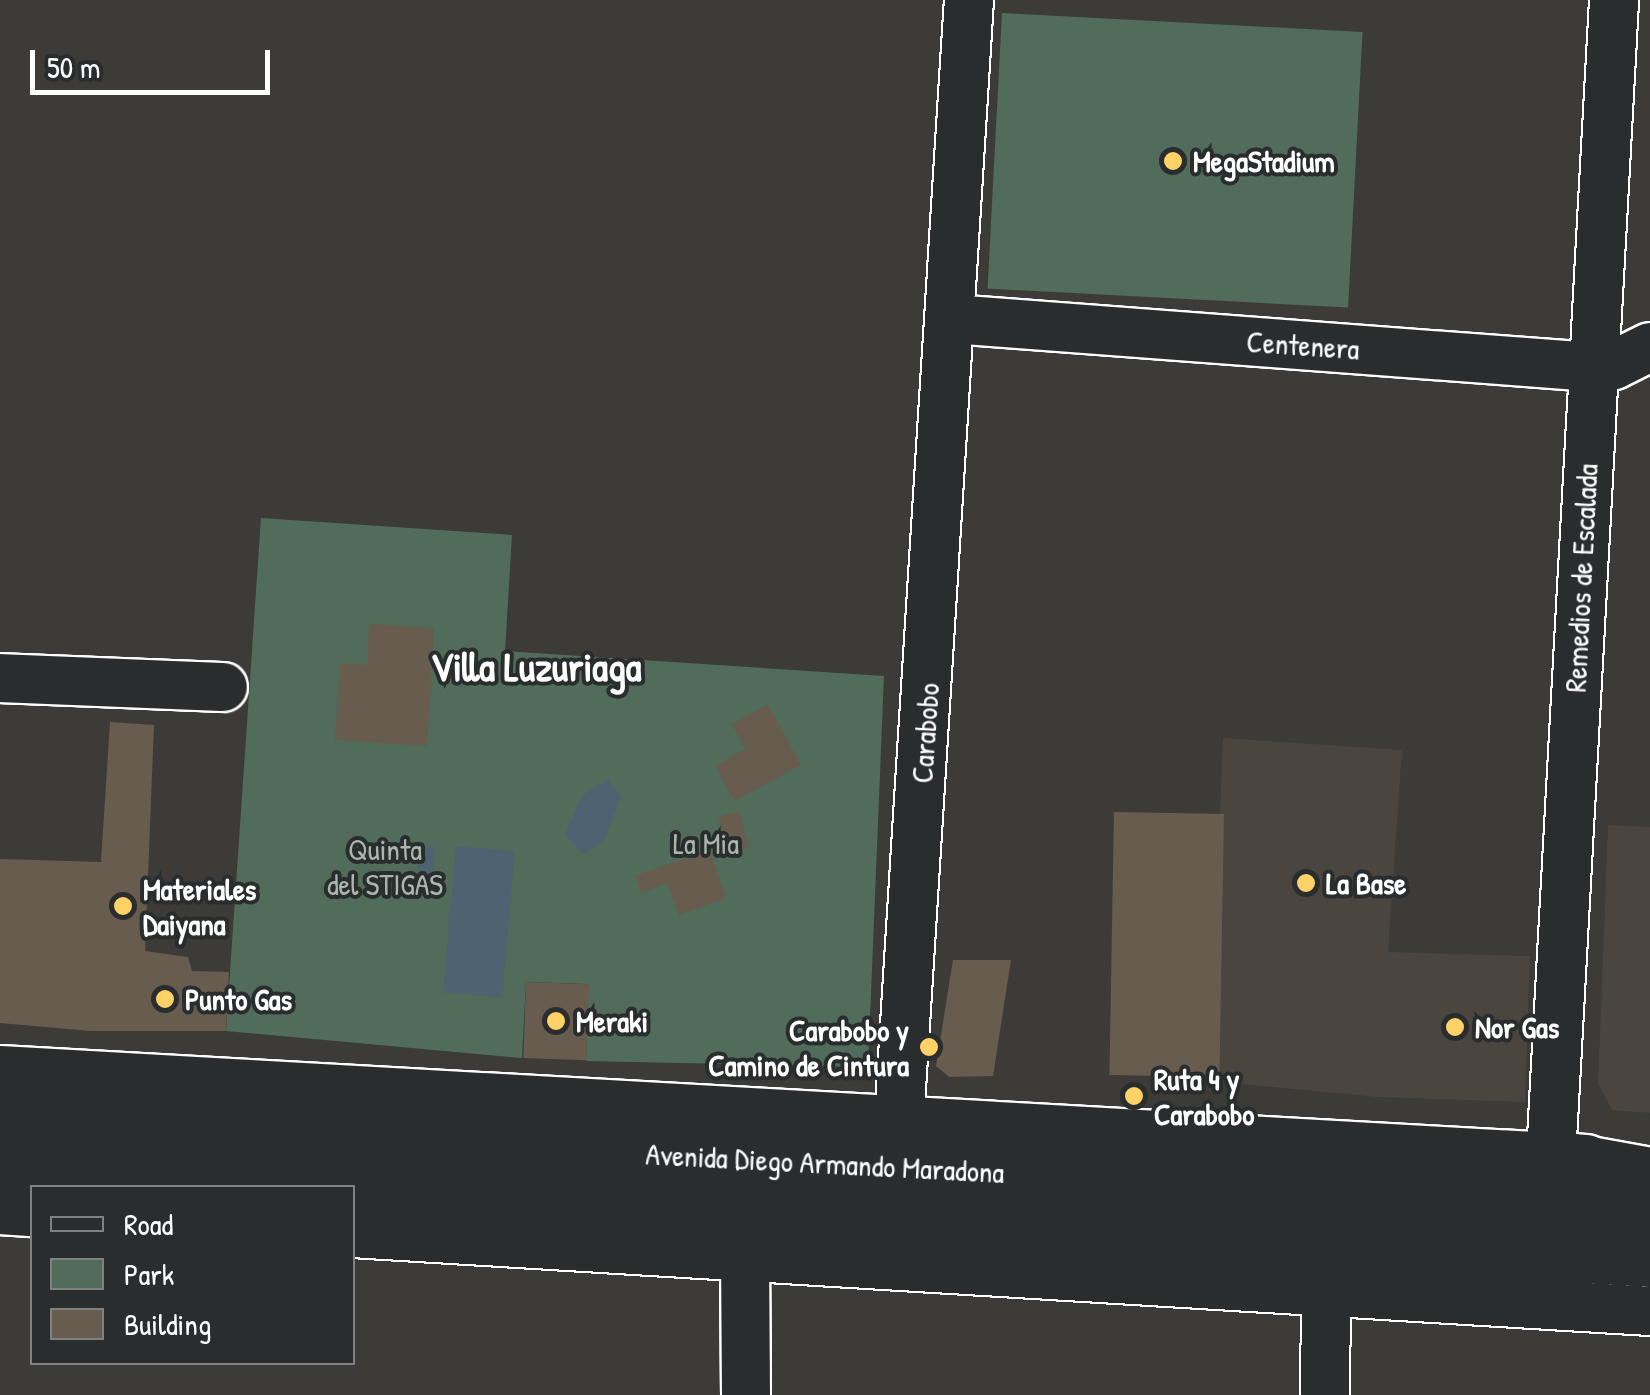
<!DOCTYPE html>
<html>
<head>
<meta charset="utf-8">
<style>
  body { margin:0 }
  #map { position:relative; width:1650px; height:1395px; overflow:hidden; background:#3d3b38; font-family:"Patrick Hand",sans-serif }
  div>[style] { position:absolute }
  .built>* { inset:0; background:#4a453f }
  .green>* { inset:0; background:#516c5b; transform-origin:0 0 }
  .water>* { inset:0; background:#4e6271; transform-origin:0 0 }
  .building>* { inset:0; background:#685c4f; transform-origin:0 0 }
  .roads { filter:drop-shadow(2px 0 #fff) drop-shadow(-2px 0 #fff) drop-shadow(0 2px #fff) drop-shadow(0 -2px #fff) }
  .minor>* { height:48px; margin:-24px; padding:0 24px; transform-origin:24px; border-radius:24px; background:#2a2d2e }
  .major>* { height:55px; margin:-27.5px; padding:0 27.5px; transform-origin:27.5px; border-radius:27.5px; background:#2a2d2e }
  .dots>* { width:28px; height:28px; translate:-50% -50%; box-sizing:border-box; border:5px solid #2a2d2e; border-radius:50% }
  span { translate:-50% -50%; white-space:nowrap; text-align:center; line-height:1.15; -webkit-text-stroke:8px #2a2d2e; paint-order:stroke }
  .poi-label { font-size:30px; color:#fff; font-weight:700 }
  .left { translate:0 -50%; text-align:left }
  .right { translate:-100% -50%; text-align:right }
  .street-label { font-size:30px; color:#fff }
  .park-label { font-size:30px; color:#a8b6ad }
  .district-label { font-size:40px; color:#fff; font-weight:700 }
  .legend { position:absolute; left:30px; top:1185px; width:325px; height:180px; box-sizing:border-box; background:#2a2d2e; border:2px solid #7f8182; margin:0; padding:12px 18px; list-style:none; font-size:30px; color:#fff }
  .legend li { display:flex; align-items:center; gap:20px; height:50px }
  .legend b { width:50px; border:2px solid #7f8182 }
  .scale { position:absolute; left:30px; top:50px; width:240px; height:45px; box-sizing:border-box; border:5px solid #fff; border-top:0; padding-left:12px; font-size:30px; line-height:35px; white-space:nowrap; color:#fff; -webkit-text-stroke:8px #2a2d2e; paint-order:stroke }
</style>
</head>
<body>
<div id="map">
  <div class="built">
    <div style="clip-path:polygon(1223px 738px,1402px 750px,1388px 952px,1530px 956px,1525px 1102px,1378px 1097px,1209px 1081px)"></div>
    <div style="clip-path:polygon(1608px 825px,1650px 827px,1650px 1113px,1612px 1110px,1598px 1084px)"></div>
  </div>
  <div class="green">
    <div style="left:1002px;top:13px;width:361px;height:276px;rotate:3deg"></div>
    <div style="clip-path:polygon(261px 518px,512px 535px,505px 651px,884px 676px,868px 1067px,586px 1061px,588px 984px,526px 982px,522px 1058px,226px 1031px)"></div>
  </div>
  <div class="water">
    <div style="clip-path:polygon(608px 779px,621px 797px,604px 840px,583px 854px,565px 835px,582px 796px)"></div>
    <div style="left:420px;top:846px;width:15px;height:44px;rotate:4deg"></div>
    <div style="left:456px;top:846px;width:59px;height:147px;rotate:5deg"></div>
  </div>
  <div class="building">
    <div style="clip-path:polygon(369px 624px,434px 628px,427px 746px,335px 740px,340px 663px,367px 665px)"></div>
    <div style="clip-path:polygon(768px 704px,801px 765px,734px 801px,715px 766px,745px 749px,732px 724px)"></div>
    <div style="clip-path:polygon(110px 722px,154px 725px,145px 951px,188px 957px,192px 971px,229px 972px,226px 1031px,91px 1031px,0 1023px,0 859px,101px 862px)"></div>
    <div style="left:739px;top:811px;width:37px;height:22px;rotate:74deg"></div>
    <div style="left:1114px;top:812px;width:110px;height:263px;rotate:1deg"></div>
    <div style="clip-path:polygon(709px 850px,726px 898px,679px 915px,667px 883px,641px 893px,635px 876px)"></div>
    <div style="clip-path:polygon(953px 960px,1011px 960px,993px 1076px,949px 1077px,936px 1066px)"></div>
    <div style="left:526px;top:982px;width:63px;height:76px;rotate:2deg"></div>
  </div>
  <div class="roads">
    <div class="minor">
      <div style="left:952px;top:319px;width:642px;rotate:4.29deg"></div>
      <div style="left:1592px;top:367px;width:22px;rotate:-5deg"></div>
      <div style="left:1614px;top:365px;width:40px;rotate:-26.6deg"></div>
      <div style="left:0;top:678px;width:223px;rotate:2.3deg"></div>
      <div style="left:0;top:1070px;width:1589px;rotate:3.21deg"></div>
      <div style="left:877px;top:1140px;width:29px;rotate:-41deg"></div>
      <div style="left:899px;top:1121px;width:1123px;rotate:-86.43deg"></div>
      <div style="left:1551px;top:1157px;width:1159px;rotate:-86.88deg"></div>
      <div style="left:0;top:1210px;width:32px;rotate:4deg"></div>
      <div style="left:352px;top:1233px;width:1300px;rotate:3.44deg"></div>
      <div style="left:745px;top:1252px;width:92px;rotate:-38.4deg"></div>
      <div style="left:745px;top:1252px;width:143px;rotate:89.6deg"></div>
      <div style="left:1325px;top:1395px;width:104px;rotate:-89.4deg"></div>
    </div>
    <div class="major">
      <div style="left:0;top:1115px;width:1653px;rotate:3.23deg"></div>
      <div style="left:0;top:1166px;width:1653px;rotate:3.23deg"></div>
      <div style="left:1548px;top:1201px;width:44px;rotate:-86.1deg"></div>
      <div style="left:1551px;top:1157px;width:101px;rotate:10.3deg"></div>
    </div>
  </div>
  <div class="dots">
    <div style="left:1173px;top:161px;background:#ffd166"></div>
    <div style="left:1306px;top:883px;background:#ffd166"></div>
    <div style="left:123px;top:906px;background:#ffd166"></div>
    <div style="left:165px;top:999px;background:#ffd166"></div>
    <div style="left:556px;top:1021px;background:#ffd166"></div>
    <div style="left:1455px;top:1027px;background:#ffd166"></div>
    <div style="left:929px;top:1047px;background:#ffd166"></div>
    <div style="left:1134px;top:1096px;background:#ffd166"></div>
  </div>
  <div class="poi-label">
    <span class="left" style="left:1193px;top:161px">MegaStadium</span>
    <span class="left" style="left:1326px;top:883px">La Base</span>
    <span class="left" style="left:143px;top:906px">Materiales<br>Daiyana</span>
    <span class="left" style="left:185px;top:999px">Punto Gas</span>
    <span class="left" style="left:576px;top:1021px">Meraki</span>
    <span class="left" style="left:1475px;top:1027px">Nor Gas</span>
    <span class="right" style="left:909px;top:1047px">Carabobo y<br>Camino de Cintura</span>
    <span class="left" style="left:1154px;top:1096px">Ruta 4 y<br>Carabobo</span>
  </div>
  <div class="street-label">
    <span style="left:1303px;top:345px;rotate:4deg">Centenera</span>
    <span style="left:1581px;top:578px;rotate:-87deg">Remedios de Escalada</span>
    <span style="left:925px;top:733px;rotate:-86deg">Carabobo</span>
    <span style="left:825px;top:1163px;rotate:3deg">Avenida Diego Armando Maradona</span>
  </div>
  <div class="park-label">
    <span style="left:706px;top:843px">La Mia</span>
    <span style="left:385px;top:866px">Quinta<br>del STIGAS</span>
  </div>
  <div class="district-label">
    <span style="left:536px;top:666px">Villa Luzuriaga</span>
  </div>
  <ul class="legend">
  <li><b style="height:12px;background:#2a2d2e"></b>Road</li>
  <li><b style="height:28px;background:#516c5b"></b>Park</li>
  <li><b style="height:28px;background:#685c4f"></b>Building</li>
  </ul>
  <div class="scale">50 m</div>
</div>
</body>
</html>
